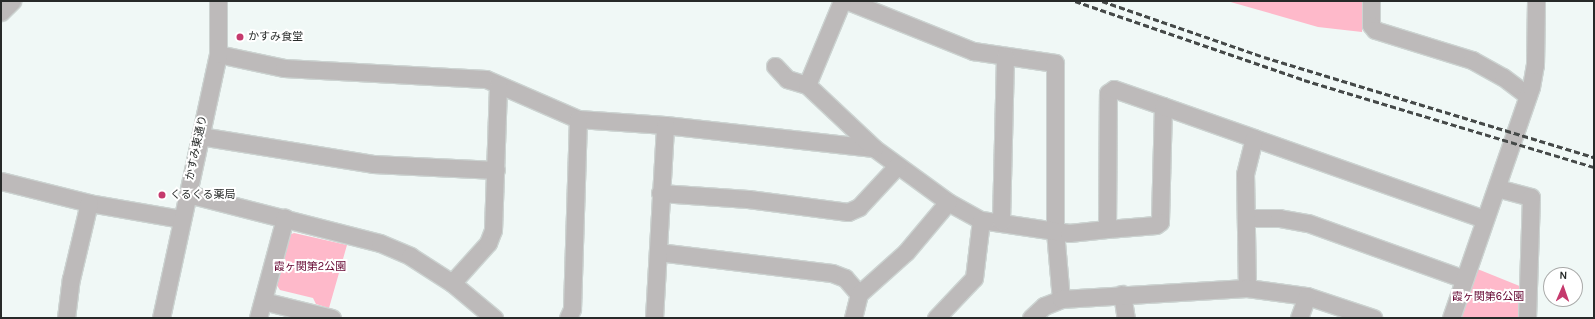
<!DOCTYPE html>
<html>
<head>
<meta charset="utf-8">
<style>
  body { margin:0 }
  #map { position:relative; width:1595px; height:319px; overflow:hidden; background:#f0f8f6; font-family:Karla,"Noto Sans JP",sans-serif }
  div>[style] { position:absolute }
  .green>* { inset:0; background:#feb9ca }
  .roads { filter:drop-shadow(1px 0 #ccd3d1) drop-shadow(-1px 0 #ccd3d1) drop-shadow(0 1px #ccd3d1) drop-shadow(0 -1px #ccd3d1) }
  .minor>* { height:17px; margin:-8.5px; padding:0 8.5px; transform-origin:8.5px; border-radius:8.5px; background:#bdbaba }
  .rail>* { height:3px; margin-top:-1.5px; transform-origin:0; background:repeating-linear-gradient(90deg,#454948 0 6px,transparent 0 9px) }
  .dots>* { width:11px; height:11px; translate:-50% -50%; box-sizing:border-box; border:2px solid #fff; border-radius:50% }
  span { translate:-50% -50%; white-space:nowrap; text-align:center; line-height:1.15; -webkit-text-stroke:4px #fff; paint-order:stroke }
  .poi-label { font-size:11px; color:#272a29 }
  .left { translate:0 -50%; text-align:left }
  .street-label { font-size:11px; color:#272a29 }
  .park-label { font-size:11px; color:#62022e }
  .frame { position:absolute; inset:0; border:2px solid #272a29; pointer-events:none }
  .north { position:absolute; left:1543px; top:267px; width:40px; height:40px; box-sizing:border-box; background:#fff; border:1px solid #a9aaa9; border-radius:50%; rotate:2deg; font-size:11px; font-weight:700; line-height:16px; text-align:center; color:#272a29 }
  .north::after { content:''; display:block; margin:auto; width:14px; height:18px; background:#c53a6d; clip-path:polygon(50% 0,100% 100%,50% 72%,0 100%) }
</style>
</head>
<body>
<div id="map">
  <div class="green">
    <div style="clip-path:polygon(1227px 1px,1363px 1px,1362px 32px,1318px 27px)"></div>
    <div style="clip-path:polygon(294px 233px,347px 245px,329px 308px,316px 304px,313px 298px,280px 290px,276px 284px,289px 235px)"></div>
    <div style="clip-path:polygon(1475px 268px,1522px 287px,1522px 318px,1459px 318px)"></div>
  </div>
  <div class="roads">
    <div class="minor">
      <div style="left:848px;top:1px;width:135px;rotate:21.8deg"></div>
      <div style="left:973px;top:51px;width:83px;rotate:8.3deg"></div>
      <div style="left:1055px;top:63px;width:168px;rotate:90deg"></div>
      <div style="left:1055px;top:231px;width:68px;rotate:85deg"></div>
      <div style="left:1371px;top:1px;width:24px;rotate:90deg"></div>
      <div style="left:1371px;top:25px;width:6px;rotate:51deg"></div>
      <div style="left:1375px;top:30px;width:102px;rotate:17.2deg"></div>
      <div style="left:1472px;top:60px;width:35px;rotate:29deg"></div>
      <div style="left:1503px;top:77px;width:31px;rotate:37deg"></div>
      <div style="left:1px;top:12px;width:16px;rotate:-45deg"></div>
      <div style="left:218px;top:54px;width:67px;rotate:12deg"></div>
      <div style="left:284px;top:68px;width:202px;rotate:3.1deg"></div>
      <div style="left:486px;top:79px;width:100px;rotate:23.5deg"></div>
      <div style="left:578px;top:119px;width:87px;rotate:3.9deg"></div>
      <div style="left:665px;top:125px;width:210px;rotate:6.3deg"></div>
      <div style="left:874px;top:148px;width:92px;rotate:36.1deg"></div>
      <div style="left:948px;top:202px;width:38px;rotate:29deg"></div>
      <div style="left:981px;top:220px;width:89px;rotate:8.4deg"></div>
      <div style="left:1069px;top:233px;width:38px;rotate:-6deg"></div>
      <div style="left:775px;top:66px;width:18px;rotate:47deg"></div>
      <div style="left:787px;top:79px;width:21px;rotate:17deg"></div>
      <div style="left:807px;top:85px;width:92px;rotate:43.2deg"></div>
      <div style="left:807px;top:85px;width:91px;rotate:-67.4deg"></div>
      <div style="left:1163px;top:106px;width:116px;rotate:91.5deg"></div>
      <div style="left:1160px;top:222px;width:5px;rotate:143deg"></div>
      <div style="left:1156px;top:225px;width:49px;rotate:175.3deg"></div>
      <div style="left:1107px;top:229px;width:136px;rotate:-89.6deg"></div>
      <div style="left:1108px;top:93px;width:7px;rotate:-34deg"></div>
      <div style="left:1114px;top:89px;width:52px;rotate:19.1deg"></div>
      <div style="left:1163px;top:106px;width:96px;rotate:19.4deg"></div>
      <div style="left:1254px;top:138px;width:244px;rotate:19.4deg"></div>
      <div style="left:200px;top:136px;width:175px;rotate:9.2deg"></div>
      <div style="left:373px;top:164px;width:123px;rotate:2.8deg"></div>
      <div style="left:1px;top:181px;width:91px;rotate:14deg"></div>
      <div style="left:89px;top:203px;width:93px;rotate:9.9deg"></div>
      <div style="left:1497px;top:188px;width:35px;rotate:15deg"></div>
      <div style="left:1531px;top:197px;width:121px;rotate:91.9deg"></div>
      <div style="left:660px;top:193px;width:88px;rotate:3.9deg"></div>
      <div style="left:748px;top:199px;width:101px;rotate:7.4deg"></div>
      <div style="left:848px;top:212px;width:12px;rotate:-24deg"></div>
      <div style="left:859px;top:207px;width:56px;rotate:-47.2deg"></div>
      <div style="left:188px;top:194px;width:198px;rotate:14.3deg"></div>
      <div style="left:380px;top:243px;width:33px;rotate:23deg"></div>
      <div style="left:410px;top:256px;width:50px;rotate:32.7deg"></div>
      <div style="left:452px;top:283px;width:55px;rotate:39.8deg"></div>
      <div style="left:1246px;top:218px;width:33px"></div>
      <div style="left:1279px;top:218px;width:29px;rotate:10deg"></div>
      <div style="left:1308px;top:223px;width:166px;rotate:19.7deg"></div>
      <div style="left:1001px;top:221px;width:165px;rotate:-88.6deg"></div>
      <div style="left:658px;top:252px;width:175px;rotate:6.9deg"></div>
      <div style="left:832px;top:273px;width:14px;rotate:21deg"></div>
      <div style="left:845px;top:278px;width:21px;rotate:49deg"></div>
      <div style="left:452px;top:283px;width:54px;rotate:-48deg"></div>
      <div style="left:488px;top:243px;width:14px;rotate:-69deg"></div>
      <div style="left:493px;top:230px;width:145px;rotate:-88deg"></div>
      <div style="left:1247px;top:288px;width:114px;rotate:-91deg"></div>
      <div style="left:1245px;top:174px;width:37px;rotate:-76deg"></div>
      <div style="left:1122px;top:294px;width:24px;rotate:81deg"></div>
      <div style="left:263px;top:301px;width:71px;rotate:13.8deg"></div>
      <div style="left:66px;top:318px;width:39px;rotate:-83deg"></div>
      <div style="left:71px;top:279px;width:78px;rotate:-76.7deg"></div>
      <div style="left:161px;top:318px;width:270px;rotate:-77.8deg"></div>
      <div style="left:218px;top:54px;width:53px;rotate:-90deg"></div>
      <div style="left:258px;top:318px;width:104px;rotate:-74.9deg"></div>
      <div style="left:568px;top:318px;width:10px;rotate:-66deg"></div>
      <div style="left:572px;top:309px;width:190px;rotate:-88.2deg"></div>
      <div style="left:654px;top:318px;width:193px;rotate:-86.7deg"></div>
      <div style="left:853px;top:318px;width:25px;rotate:-76deg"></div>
      <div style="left:859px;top:294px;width:63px;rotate:-41.8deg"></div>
      <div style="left:906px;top:252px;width:65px;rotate:-50deg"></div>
      <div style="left:936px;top:318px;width:55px;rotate:-46.5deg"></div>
      <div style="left:974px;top:278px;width:58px;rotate:-83.1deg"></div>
      <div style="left:1031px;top:318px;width:18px;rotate:-43deg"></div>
      <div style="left:1044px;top:306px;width:18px;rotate:-22deg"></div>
      <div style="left:1061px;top:299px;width:186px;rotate:-3.4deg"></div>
      <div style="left:1247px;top:288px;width:61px;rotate:7.6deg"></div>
      <div style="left:1307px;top:296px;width:70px;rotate:18.4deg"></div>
      <div style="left:1299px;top:318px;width:23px;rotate:-70deg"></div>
      <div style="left:1451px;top:318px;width:244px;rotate:-70.9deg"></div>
      <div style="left:1531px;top:87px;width:22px;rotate:-80deg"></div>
      <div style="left:1535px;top:65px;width:64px;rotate:-89.1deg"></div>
    </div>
  </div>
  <div class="rail">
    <div style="left:1075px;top:1px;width:242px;rotate:19deg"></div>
    <div style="left:1304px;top:80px;width:303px;rotate:16.7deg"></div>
    <div style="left:1102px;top:1px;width:171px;rotate:19.1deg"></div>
    <div style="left:1264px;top:57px;width:345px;rotate:16.9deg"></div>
  </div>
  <div class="dots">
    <div style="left:240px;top:37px;background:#c53a6d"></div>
    <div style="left:162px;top:195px;background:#c53a6d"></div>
  </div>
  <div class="poi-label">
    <span class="left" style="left:248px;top:37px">かすみ食堂</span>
    <span class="left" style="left:170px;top:195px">くるくる薬局</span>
  </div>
  <div class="street-label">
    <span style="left:197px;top:148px;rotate:-78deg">かすみ東通り</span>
  </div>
  <div class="park-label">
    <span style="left:310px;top:267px">霞ヶ関第2公園</span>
    <span style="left:1488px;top:297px">霞ヶ関第6公園</span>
  </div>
  <div class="frame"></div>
  <div class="north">N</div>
</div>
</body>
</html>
